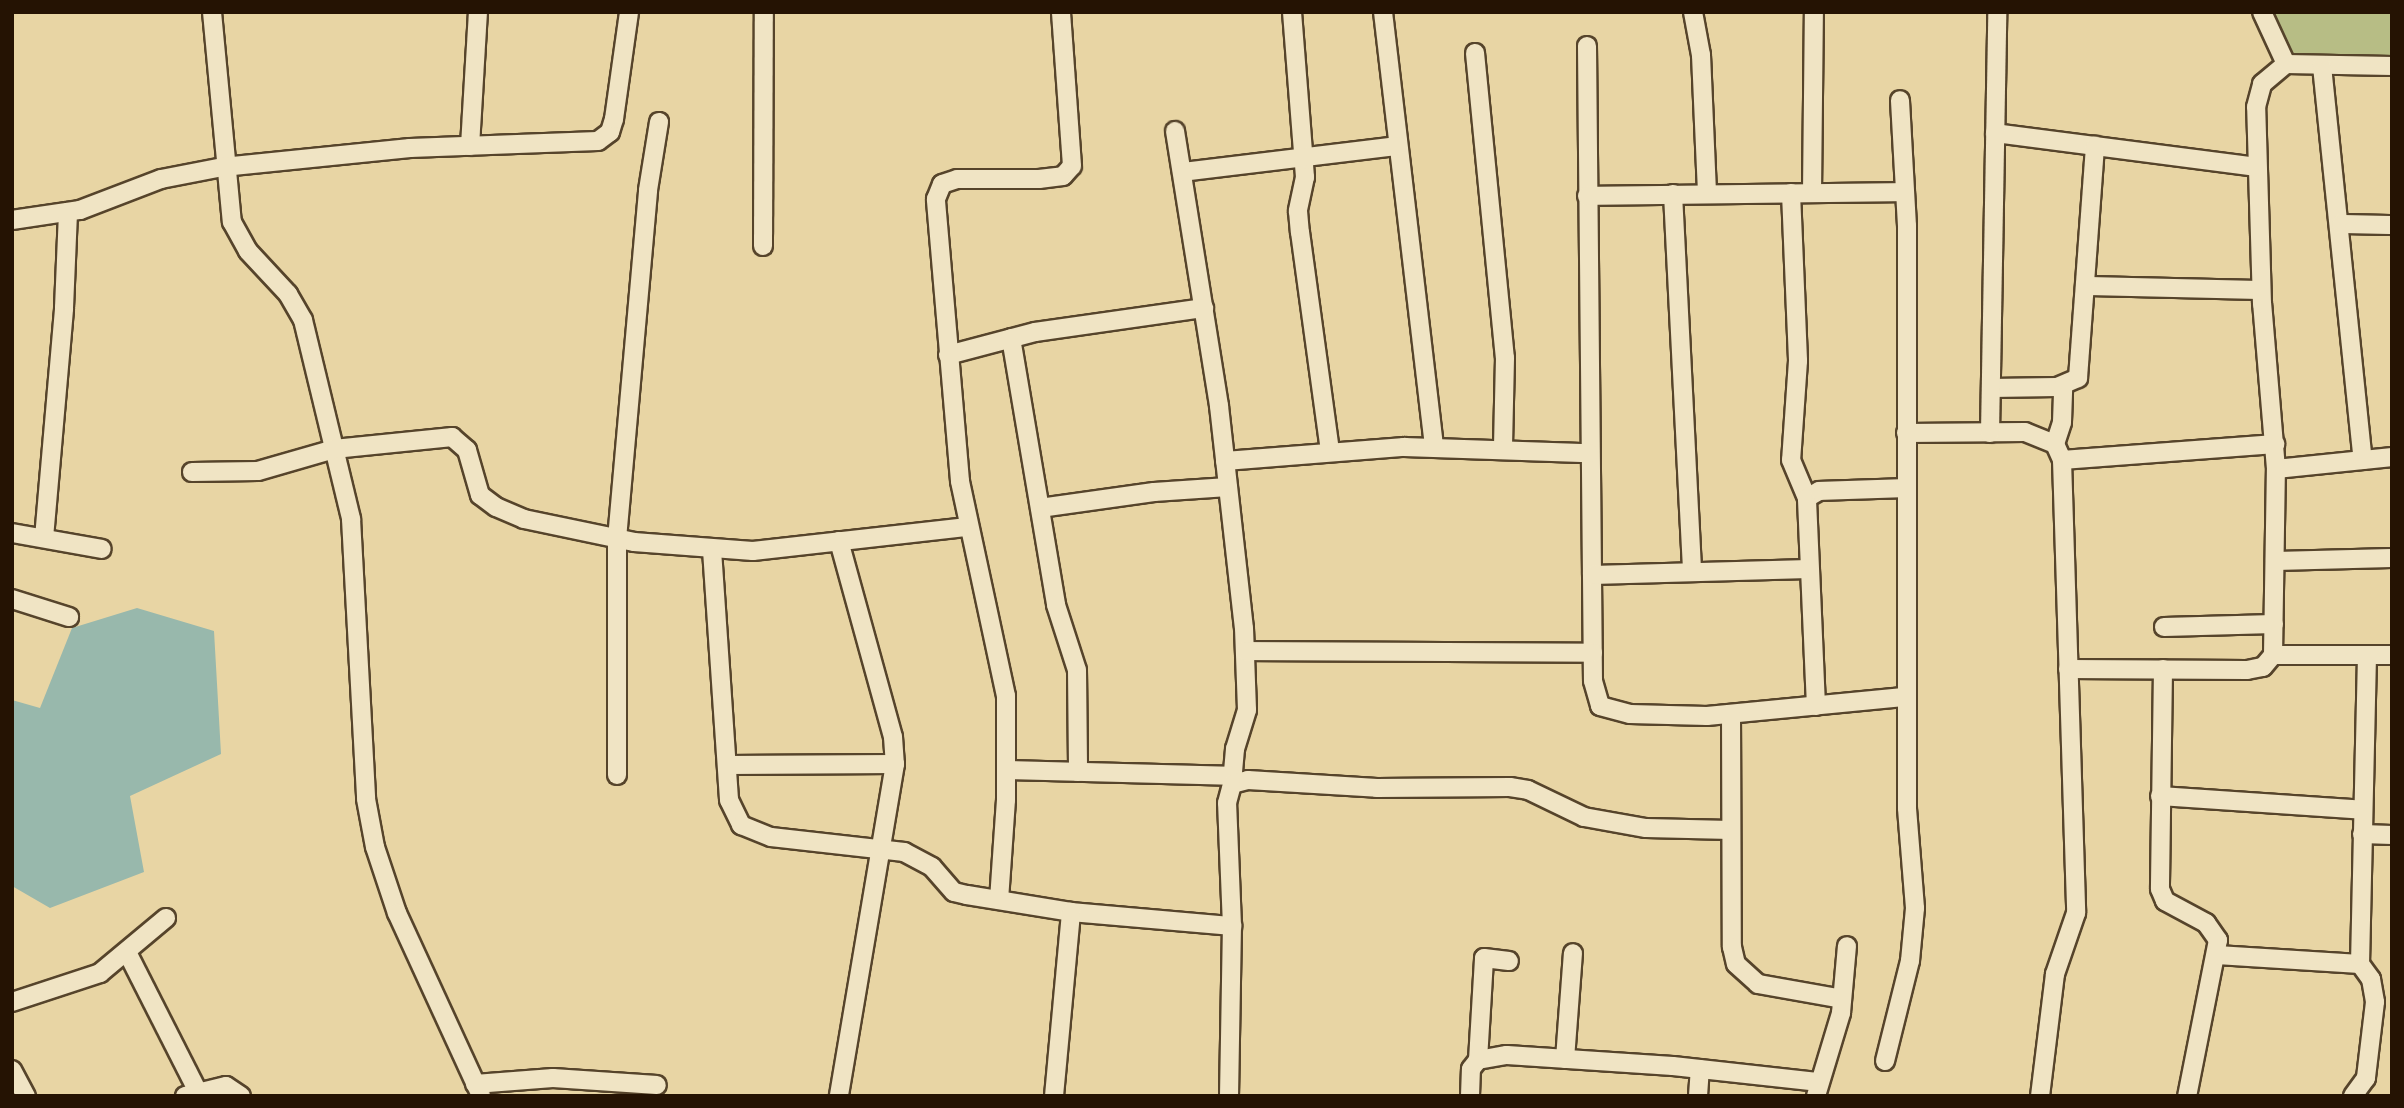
<!DOCTYPE html>
<html>
<head>
<meta charset="utf-8">
<style>
  body { margin:0 }
  #map { position:relative; width:2404px; height:1108px; overflow:hidden; background:#e8d5a4; font-family:"IM FELL Great Primer",serif }
  div>[style] { position:absolute }
  .green>* { inset:0; background:#b7bd85 }
  .water>* { inset:0; background:#98b8ac }
  .roads { filter:drop-shadow(2px 0 #56442b) drop-shadow(-2px 0 #56442b) drop-shadow(0 2px #56442b) drop-shadow(0 -2px #56442b) }
  .street>* { height:18px; margin:-9px; padding:0 9px; transform-origin:9px; border-radius:9px; background:#f0e4c4 }
  span { translate:-50% -50%; white-space:nowrap; text-align:center; line-height:1.15; -webkit-text-stroke:6px #f0e4c4; paint-order:stroke }
  .frame { position:absolute; inset:0; border:14px solid #251303; pointer-events:none }
</style>
</head>
<body>
<div id="map">
  <div class="green">
    <div style="clip-path:polygon(2271px 12px,2392px 12px,2392px 59px,2283px 63px)"></div>
  </div>
  <div class="water">
    <div style="clip-path:polygon(137px 608px,214px 631px,221px 754px,130px 796px,144px 872px,50px 908px,12px 886px,12px 700px,40px 708px,72px 628px)"></div>
  </div>
  <div class="roads">
    <div class="street">
      <div style="left:212px;top:12px;width:211px;rotate:84.6deg"></div>
      <div style="left:232px;top:222px;width:33px;rotate:61deg"></div>
      <div style="left:248px;top:251px;width:59px;rotate:47.1deg"></div>
      <div style="left:288px;top:294px;width:30px;rotate:60deg"></div>
      <div style="left:303px;top:320px;width:205px;rotate:76.4deg"></div>
      <div style="left:351px;top:519px;width:280px;rotate:86.9deg"></div>
      <div style="left:366px;top:799px;width:49px;rotate:79.4deg"></div>
      <div style="left:375px;top:847px;width:70px;rotate:71.6deg"></div>
      <div style="left:397px;top:913px;width:201px;rotate:65.3deg"></div>
      <div style="left:1292px;top:12px;width:166px;rotate:85.5deg"></div>
      <div style="left:1305px;top:177px;width:35px;rotate:102deg"></div>
      <div style="left:1298px;top:211px;width:21px;rotate:85deg"></div>
      <div style="left:1300px;top:232px;width:221px;rotate:82.2deg"></div>
      <div style="left:1383px;top:12px;width:438px;rotate:83.3deg"></div>
      <div style="left:1693px;top:12px;width:44px;rotate:79.5deg"></div>
      <div style="left:1701px;top:55px;width:139px;rotate:87.5deg"></div>
      <div style="left:2262px;top:12px;width:57px;rotate:65.2deg"></div>
      <div style="left:2286px;top:64px;width:106px;rotate:1.1deg"></div>
      <div style="left:1587px;top:46px;width:635px;rotate:89.46deg"></div>
      <div style="left:1593px;top:681px;width:26px;rotate:74deg"></div>
      <div style="left:1600px;top:706px;width:31px;rotate:15deg"></div>
      <div style="left:1630px;top:714px;width:77px;rotate:1.5deg"></div>
      <div style="left:1707px;top:716px;width:200px;rotate:-5.5deg"></div>
      <div style="left:1475px;top:53px;width:306px;rotate:84.4deg"></div>
      <div style="left:1505px;top:358px;width:91px;rotate:91.3deg"></div>
      <div style="left:2322px;top:66px;width:396px;rotate:84.1deg"></div>
      <div style="left:1175px;top:131px;width:278px;rotate:80.9deg"></div>
      <div style="left:1219px;top:406px;width:223px;rotate:83.6deg"></div>
      <div style="left:1244px;top:628px;width:82px;rotate:87.9deg"></div>
      <div style="left:1247px;top:710px;width:41px;rotate:107.1deg"></div>
      <div style="left:1235px;top:749px;width:35px;rotate:95deg"></div>
      <div style="left:1995px;top:133px;width:263px;rotate:7.4deg"></div>
      <div style="left:470px;top:146px;width:134px;rotate:-86.6deg"></div>
      <div style="left:1182px;top:172px;width:217px;rotate:-6.9deg"></div>
      <div style="left:1791px;top:193px;width:168px;rotate:87.6deg"></div>
      <div style="left:1798px;top:361px;width:99px;rotate:94deg"></div>
      <div style="left:1791px;top:460px;width:41px;rotate:67.2deg"></div>
      <div style="left:1812px;top:193px;width:181px;rotate:-89.4deg"></div>
      <div style="left:1673px;top:194px;width:378px;rotate:87.1deg"></div>
      <div style="left:1587px;top:196px;width:316px;rotate:-0.7deg"></div>
      <div style="left:12px;top:220px;width:69px;rotate:-8.4deg"></div>
      <div style="left:80px;top:210px;width:87px;rotate:-20.9deg"></div>
      <div style="left:161px;top:179px;width:63px;rotate:-11deg"></div>
      <div style="left:223px;top:167px;width:188px;rotate:-5.8deg"></div>
      <div style="left:410px;top:148px;width:188px;rotate:-2.1deg"></div>
      <div style="left:598px;top:141px;width:15px;rotate:-37deg"></div>
      <div style="left:610px;top:132px;width:14px;rotate:-73deg"></div>
      <div style="left:614px;top:119px;width:108px;rotate:-82deg"></div>
      <div style="left:2341px;top:224px;width:51px;rotate:1.1deg"></div>
      <div style="left:763px;top:246px;width:234px;rotate:-89.8deg"></div>
      <div style="left:2087px;top:286px;width:174px;rotate:1.3deg"></div>
      <div style="left:1011px;top:338px;width:271px;rotate:80.4deg"></div>
      <div style="left:1056px;top:605px;width:68px;rotate:72.1deg"></div>
      <div style="left:1077px;top:670px;width:102px;rotate:89.4deg"></div>
      <div style="left:948px;top:355px;width:90px;rotate:-14.8deg"></div>
      <div style="left:1035px;top:332px;width:171px;rotate:-8.1deg"></div>
      <div style="left:1991px;top:388px;width:66px;rotate:-0.9deg"></div>
      <div style="left:2057px;top:387px;width:23px;rotate:-23deg"></div>
      <div style="left:2078px;top:378px;width:233px;rotate:-85.8deg"></div>
      <div style="left:1906px;top:433px;width:119px;rotate:-0.5deg"></div>
      <div style="left:2025px;top:432px;width:32px;rotate:22deg"></div>
      <div style="left:2055px;top:444px;width:17px;rotate:66deg"></div>
      <div style="left:2062px;top:460px;width:453px;rotate:88.2deg"></div>
      <div style="left:2076px;top:913px;width:65px;rotate:109deg"></div>
      <div style="left:2055px;top:974px;width:123px;rotate:97deg"></div>
      <div style="left:1990px;top:433px;width:421px;rotate:-89deg"></div>
      <div style="left:2055px;top:444px;width:23px;rotate:-72deg"></div>
      <div style="left:2062px;top:422px;width:36px;rotate:-88deg"></div>
      <div style="left:2062px;top:460px;width:214px;rotate:-4.3deg"></div>
      <div style="left:1225px;top:461px;width:180px;rotate:-4.5deg"></div>
      <div style="left:1404px;top:447px;width:185px;rotate:1.9deg"></div>
      <div style="left:2276px;top:469px;width:117px;rotate:-5.9deg"></div>
      <div style="left:192px;top:472px;width:66px;rotate:-0.9deg"></div>
      <div style="left:258px;top:471px;width:79px;rotate:-16.1deg"></div>
      <div style="left:334px;top:449px;width:119px;rotate:-5.8deg"></div>
      <div style="left:452px;top:437px;width:20px;rotate:41deg"></div>
      <div style="left:467px;top:450px;width:47px;rotate:73.9deg"></div>
      <div style="left:480px;top:495px;width:20px;rotate:37deg"></div>
      <div style="left:496px;top:507px;width:30px;rotate:23deg"></div>
      <div style="left:524px;top:519px;width:112px;rotate:11.8deg"></div>
      <div style="left:634px;top:542px;width:119px;rotate:4.3deg"></div>
      <div style="left:753px;top:551px;width:216px;rotate:-6.4deg"></div>
      <div style="left:1040px;top:508px;width:115px;rotate:-8deg"></div>
      <div style="left:1154px;top:492px;width:74px;rotate:-3.9deg"></div>
      <div style="left:12px;top:533px;width:91px;rotate:10.1deg"></div>
      <div style="left:44px;top:538px;width:231px;rotate:-85deg"></div>
      <div style="left:64px;top:308px;width:96px;rotate:-87.6deg"></div>
      <div style="left:839px;top:541px;width:203px;rotate:74.6deg"></div>
      <div style="left:893px;top:737px;width:27px;rotate:86deg"></div>
      <div style="left:895px;top:764px;width:337px;rotate:99.6deg"></div>
      <div style="left:712px;top:550px;width:251px;rotate:86.1deg"></div>
      <div style="left:729px;top:800px;width:28px;rotate:64deg"></div>
      <div style="left:741px;top:825px;width:32px;rotate:22deg"></div>
      <div style="left:771px;top:837px;width:134px;rotate:6.4deg"></div>
      <div style="left:904px;top:852px;width:32px;rotate:28deg"></div>
      <div style="left:932px;top:867px;width:33px;rotate:49deg"></div>
      <div style="left:954px;top:892px;width:13px;rotate:13deg"></div>
      <div style="left:967px;top:895px;width:105px;rotate:9.3deg"></div>
      <div style="left:1071px;top:912px;width:162px;rotate:5deg"></div>
      <div style="left:2275px;top:561px;width:117px;rotate:-1.5deg"></div>
      <div style="left:1592px;top:575px;width:217px;rotate:-1.6deg"></div>
      <div style="left:12px;top:599px;width:60px;rotate:17.5deg"></div>
      <div style="left:2164px;top:627px;width:110px;rotate:-1.6deg"></div>
      <div style="left:1245px;top:651px;width:348px;rotate:0.3deg"></div>
      <div style="left:2273px;top:655px;width:119px"></div>
      <div style="left:2068px;top:669px;width:179px;rotate:0.3deg"></div>
      <div style="left:2247px;top:670px;width:16px;rotate:-11deg"></div>
      <div style="left:2263px;top:667px;width:16px;rotate:-50deg"></div>
      <div style="left:2273px;top:655px;width:186px;rotate:-89.1deg"></div>
      <div style="left:2276px;top:469px;width:166px;rotate:-94.8deg"></div>
      <div style="left:2262px;top:304px;width:197px;rotate:-91.7deg"></div>
      <div style="left:2256px;top:107px;width:24px;rotate:-75deg"></div>
      <div style="left:2262px;top:84px;width:31px;rotate:-40deg"></div>
      <div style="left:2163px;top:669px;width:220px;rotate:90.8deg"></div>
      <div style="left:2160px;top:889px;width:13px;rotate:67deg"></div>
      <div style="left:2165px;top:901px;width:47px;rotate:28.2deg"></div>
      <div style="left:2206px;top:923px;width:21px;rotate:55deg"></div>
      <div style="left:2218px;top:940px;width:159px;rotate:101.2deg"></div>
      <div style="left:1816px;top:706px;width:208px;rotate:-92.5deg"></div>
      <div style="left:1807px;top:498px;width:14px;rotate:-30deg"></div>
      <div style="left:1819px;top:491px;width:87px;rotate:-2deg"></div>
      <div style="left:1731px;top:714px;width:233px;rotate:89.8deg"></div>
      <div style="left:1732px;top:947px;width:17px;rotate:77deg"></div>
      <div style="left:1736px;top:964px;width:30px;rotate:42deg"></div>
      <div style="left:1758px;top:984px;width:85px;rotate:10.1deg"></div>
      <div style="left:727px;top:765px;width:168px;rotate:-0.3deg"></div>
      <div style="left:1007px;top:770px;width:225px;rotate:1.5deg"></div>
      <div style="left:617px;top:775px;width:236px;rotate:-90deg"></div>
      <div style="left:617px;top:539px;width:350px;rotate:-84.9deg"></div>
      <div style="left:648px;top:190px;width:69px;rotate:-80.8deg"></div>
      <div style="left:2160px;top:796px;width:203px;rotate:3.9deg"></div>
      <div style="left:2362px;top:834px;width:30px;rotate:2deg"></div>
      <div style="left:999px;top:900px;width:100px;rotate:-86deg"></div>
      <div style="left:1006px;top:800px;width:104px;rotate:-90deg"></div>
      <div style="left:1006px;top:696px;width:220px;rotate:-102.1deg"></div>
      <div style="left:960px;top:481px;width:283px;rotate:-94.9deg"></div>
      <div style="left:936px;top:199px;width:16px;rotate:-68deg"></div>
      <div style="left:942px;top:184px;width:16px;rotate:-18deg"></div>
      <div style="left:957px;top:179px;width:82px"></div>
      <div style="left:1039px;top:179px;width:24px;rotate:-7deg"></div>
      <div style="left:1063px;top:176px;width:13px;rotate:-48deg"></div>
      <div style="left:1072px;top:166px;width:154px;rotate:-94.1deg"></div>
      <div style="left:127px;top:952px;width:157px;rotate:63.1deg"></div>
      <div style="left:2217px;top:955px;width:143px;rotate:3.6deg"></div>
      <div style="left:2360px;top:964px;width:19px;rotate:54deg"></div>
      <div style="left:2371px;top:979px;width:23px;rotate:80deg"></div>
      <div style="left:2375px;top:1002px;width:77px;rotate:96.8deg"></div>
      <div style="left:2366px;top:1078px;width:22px;rotate:126deg"></div>
      <div style="left:2360px;top:964px;width:309px;rotate:-88.7deg"></div>
      <div style="left:12px;top:1002px;width:93px;rotate:-18.2deg"></div>
      <div style="left:100px;top:973px;width:86px;rotate:-39.8deg"></div>
      <div style="left:1565px;top:1059px;width:106px;rotate:-85.7deg"></div>
      <div style="left:1478px;top:1060px;width:102px;rotate:-86.6deg"></div>
      <div style="left:1484px;top:958px;width:25px;rotate:7deg"></div>
      <div style="left:1885px;top:1061px;width:103px;rotate:-76deg"></div>
      <div style="left:1910px;top:961px;width:53px;rotate:-84.6deg"></div>
      <div style="left:1915px;top:908px;width:100px;rotate:-94.6deg"></div>
      <div style="left:1907px;top:808px;width:582px;rotate:-90deg"></div>
      <div style="left:1907px;top:226px;width:126px;rotate:-93.2deg"></div>
      <div style="left:12px;top:1070px;width:30px;rotate:62deg"></div>
      <div style="left:475px;top:1084px;width:78px;rotate:-4.4deg"></div>
      <div style="left:553px;top:1078px;width:104px;rotate:3.9deg"></div>
      <div style="left:185px;top:1096px;width:42px;rotate:-13.7deg"></div>
      <div style="left:226px;top:1086px;width:18px;rotate:34deg"></div>
      <div style="left:1054px;top:1096px;width:185px;rotate:-84.7deg"></div>
      <div style="left:1229px;top:1096px;width:170px;rotate:-89deg"></div>
      <div style="left:1232px;top:926px;width:123px;rotate:-92.3deg"></div>
      <div style="left:1227px;top:803px;width:20px;rotate:-75deg"></div>
      <div style="left:1232px;top:784px;width:16px;rotate:-14deg"></div>
      <div style="left:1248px;top:780px;width:129px;rotate:3.5deg"></div>
      <div style="left:1377px;top:788px;width:133px;rotate:-0.4deg"></div>
      <div style="left:1510px;top:787px;width:18px;rotate:9deg"></div>
      <div style="left:1528px;top:790px;width:62px;rotate:25.7deg"></div>
      <div style="left:1584px;top:817px;width:63px;rotate:10.1deg"></div>
      <div style="left:1646px;top:828px;width:85px;rotate:1.3deg"></div>
      <div style="left:1470px;top:1096px;width:27px;rotate:-88deg"></div>
      <div style="left:1471px;top:1069px;width:11px;rotate:-52deg"></div>
      <div style="left:1478px;top:1060px;width:29px;rotate:-10deg"></div>
      <div style="left:1507px;top:1055px;width:166px;rotate:3.8deg"></div>
      <div style="left:1673px;top:1066px;width:145px;rotate:6.3deg"></div>
      <div style="left:1698px;top:1096px;width:27px;rotate:-86deg"></div>
      <div style="left:1816px;top:1096px;width:87px;rotate:-73.2deg"></div>
      <div style="left:1841px;top:1013px;width:67px;rotate:-84.9deg"></div>
    </div>
  </div>
  <div class="frame"></div>
</div>
</body>
</html>
